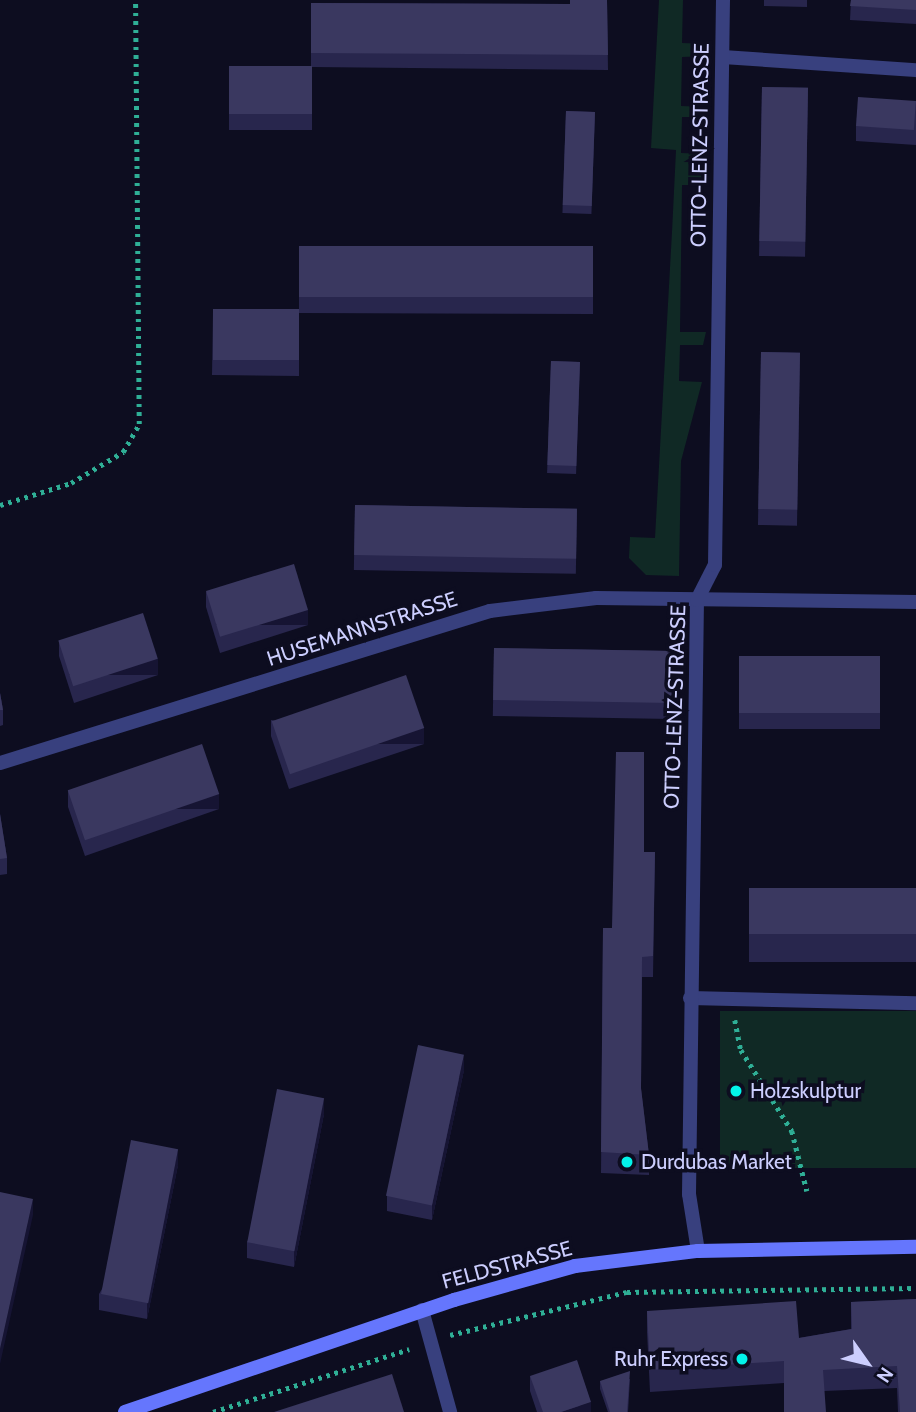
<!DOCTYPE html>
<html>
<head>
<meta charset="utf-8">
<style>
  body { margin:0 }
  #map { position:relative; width:916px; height:1412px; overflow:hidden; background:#0d0d20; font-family:Cabin,sans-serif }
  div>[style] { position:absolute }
  .green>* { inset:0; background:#102925; transform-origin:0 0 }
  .path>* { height:4.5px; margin-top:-2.25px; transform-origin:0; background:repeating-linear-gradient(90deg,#2faf96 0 3.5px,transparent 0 8.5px) }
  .service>* { height:14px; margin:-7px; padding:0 7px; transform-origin:7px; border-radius:7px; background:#38407e }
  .minor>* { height:14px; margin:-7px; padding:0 7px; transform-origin:7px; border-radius:7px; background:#38407e }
  .secondary>* { height:14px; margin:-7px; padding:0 7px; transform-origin:7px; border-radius:7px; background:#6576fd }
  .wall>* { inset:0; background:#28264d; transform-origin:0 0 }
  .shaded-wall>* { inset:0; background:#161433; transform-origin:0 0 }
  .building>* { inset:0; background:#3a3860; transform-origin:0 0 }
  .dots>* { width:19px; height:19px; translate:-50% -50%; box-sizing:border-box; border:4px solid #0d0d20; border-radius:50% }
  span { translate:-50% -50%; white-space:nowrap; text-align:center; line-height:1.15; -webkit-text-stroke:7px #0d0d20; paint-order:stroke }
  .street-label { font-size:21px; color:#cccefe }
  .poi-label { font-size:21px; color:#cccefe }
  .left { translate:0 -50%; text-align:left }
  .right { translate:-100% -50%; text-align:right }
  .north { position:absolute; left:832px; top:1328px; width:70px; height:70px; -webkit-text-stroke:5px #0d0d20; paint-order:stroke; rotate:124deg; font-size:19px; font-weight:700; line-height:28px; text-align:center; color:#cccefe }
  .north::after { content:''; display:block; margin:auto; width:24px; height:32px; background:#cccefe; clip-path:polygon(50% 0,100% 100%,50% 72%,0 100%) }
</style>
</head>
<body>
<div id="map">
  <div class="green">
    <div style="clip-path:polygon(659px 0,683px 0,682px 43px,708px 44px,708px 56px,682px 57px,681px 106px,707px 107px,707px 117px,682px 117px,681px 153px,707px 154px,707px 185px,682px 185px,680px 332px,706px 332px,703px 345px,680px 345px,679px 381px,702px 382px,681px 461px,679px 576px,646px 575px,629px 558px,630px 537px,655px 538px,672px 232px,676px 150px,651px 148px)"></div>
    <div style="left:916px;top:1011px;width:157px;height:196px;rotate:90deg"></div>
  </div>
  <div class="path">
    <div style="left:0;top:505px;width:74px;rotate:-17.2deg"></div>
    <div style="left:71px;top:483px;width:61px;rotate:-30.8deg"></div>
    <div style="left:123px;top:452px;width:32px;rotate:-60deg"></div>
    <div style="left:139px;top:424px;width:424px;rotate:-90.5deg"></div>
    <div style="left:735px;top:1020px;width:31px;rotate:79deg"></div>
    <div style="left:741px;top:1050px;width:96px;rotate:57.8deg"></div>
    <div style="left:792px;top:1131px;width:62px;rotate:76deg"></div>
    <div style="left:450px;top:1335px;width:182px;rotate:-13.7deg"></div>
    <div style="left:627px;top:1292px;width:289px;rotate:-0.8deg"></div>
    <div style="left:213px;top:1412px;width:206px;rotate:-17.8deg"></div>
  </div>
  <div class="service">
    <div style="left:422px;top:1310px;width:106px;rotate:74.6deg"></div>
  </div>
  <div class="minor">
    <div style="left:723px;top:57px;width:193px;rotate:3.9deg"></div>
    <div style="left:0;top:763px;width:513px;rotate:-17.23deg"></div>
    <div style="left:490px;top:611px;width:107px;rotate:-7deg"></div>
    <div style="left:596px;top:598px;width:320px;rotate:0.7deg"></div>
    <div style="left:690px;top:998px;width:226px;rotate:1.3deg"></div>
    <div style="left:698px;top:1251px;width:58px;rotate:-99deg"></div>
    <div style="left:689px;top:1194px;width:594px;rotate:-89.23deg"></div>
    <div style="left:697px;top:600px;width:39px;rotate:-63deg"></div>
    <div style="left:715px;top:565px;width:565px;rotate:-89.19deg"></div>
  </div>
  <div class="secondary">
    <div style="left:125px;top:1412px;width:348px;rotate:-18.8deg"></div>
    <div style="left:454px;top:1300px;width:126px;rotate:-15.7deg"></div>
    <div style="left:575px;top:1266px;width:124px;rotate:-7deg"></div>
    <div style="left:698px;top:1251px;width:218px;rotate:-1.1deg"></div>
  </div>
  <div class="wall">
    <div style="clip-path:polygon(607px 0,608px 70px,312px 67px,312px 130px,229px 130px,229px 67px,311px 66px,311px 3px,570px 4px)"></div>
    <div style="clip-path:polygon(764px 0,807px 0,807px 7px,764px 6px)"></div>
    <div style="clip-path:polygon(851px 0,916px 0,916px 24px,850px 20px)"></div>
    <div style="left:762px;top:87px;width:46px;height:169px;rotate:1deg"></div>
    <div style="clip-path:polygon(916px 101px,916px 145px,856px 141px,856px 126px)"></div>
    <div style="left:566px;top:111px;width:29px;height:102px;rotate:2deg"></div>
    <div style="clip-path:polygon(299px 246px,593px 247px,593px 314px,299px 313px,299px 376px,212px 375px,213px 309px,299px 309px)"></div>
    <div style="left:761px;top:352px;width:39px;height:173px;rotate:1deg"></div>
    <div style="left:551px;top:361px;width:29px;height:112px;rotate:2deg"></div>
    <div style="left:355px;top:505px;width:222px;height:65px;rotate:1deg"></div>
    <div style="clip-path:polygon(206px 592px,308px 625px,220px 653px,206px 607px)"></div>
    <div style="clip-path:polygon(59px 641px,158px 675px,74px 703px,59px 656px)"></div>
    <div style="left:494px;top:648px;width:179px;height:68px;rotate:1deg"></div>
    <div style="left:880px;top:656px;width:73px;height:141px;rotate:90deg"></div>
    <div style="clip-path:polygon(0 693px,3px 710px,3px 725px,0 726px)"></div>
    <div style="clip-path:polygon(271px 720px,424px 744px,289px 789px,271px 736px)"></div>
    <div style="clip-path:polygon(68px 791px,219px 809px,85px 856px,68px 807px)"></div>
    <div style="clip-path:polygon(0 814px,7px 858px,7px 874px,0 875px)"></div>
    <div style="clip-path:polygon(644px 852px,655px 852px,653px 977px,642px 977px,641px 1089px,649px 1155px,649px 1175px,601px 1173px,603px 928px,612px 928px)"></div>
    <div style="left:916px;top:888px;width:74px;height:167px;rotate:90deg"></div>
    <div style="clip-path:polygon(464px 1070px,432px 1220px,387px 1211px,387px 1196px)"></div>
    <div style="clip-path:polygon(324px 1114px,294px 1267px,247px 1258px,247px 1242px)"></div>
    <div style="clip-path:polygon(178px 1165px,147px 1319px,99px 1310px,99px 1294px)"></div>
    <div style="clip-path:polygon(916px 1299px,916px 1412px,898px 1412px,897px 1388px,824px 1391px,784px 1383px,650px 1392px,647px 1332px,647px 1311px,799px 1338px,851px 1329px,851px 1302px)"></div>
    <div style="clip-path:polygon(530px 1376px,591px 1412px,537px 1412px,530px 1391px)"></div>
    <div style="clip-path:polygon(630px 1379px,628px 1412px,608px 1412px,600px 1389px,600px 1381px)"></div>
  </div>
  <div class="shaded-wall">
    <div style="left:308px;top:610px;width:15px;height:92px;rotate:90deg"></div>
    <div style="left:158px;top:659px;width:16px;height:89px;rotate:90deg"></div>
    <div style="left:424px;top:728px;width:16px;height:143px;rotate:90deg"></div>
    <div style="left:219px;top:794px;width:15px;height:142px;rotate:90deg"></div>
    <div style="clip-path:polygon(464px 1055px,464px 1070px,432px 1220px,432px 1205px)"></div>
    <div style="clip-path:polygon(324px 1098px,324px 1114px,294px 1267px,294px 1251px)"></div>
    <div style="clip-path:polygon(178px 1149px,178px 1165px,147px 1319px,147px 1304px)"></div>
    <div style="clip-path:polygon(33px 1199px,33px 1215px,0 1364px,0 1349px)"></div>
    <div style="clip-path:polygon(591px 1402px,591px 1412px,561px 1412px)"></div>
  </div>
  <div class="building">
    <div style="clip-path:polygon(570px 0,607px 0,608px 55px,311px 53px,311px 3px,570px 4px)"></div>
    <div style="clip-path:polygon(851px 0,916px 0,916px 10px,850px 6px)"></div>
    <div style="left:312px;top:66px;width:48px;height:83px;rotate:90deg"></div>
    <div style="left:762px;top:87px;width:46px;height:154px;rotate:1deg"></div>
    <div style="left:858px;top:97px;width:58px;height:29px;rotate:4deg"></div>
    <div style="left:566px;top:111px;width:29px;height:94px;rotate:2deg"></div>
    <div style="left:299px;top:246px;width:294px;height:51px"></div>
    <div style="left:213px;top:309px;width:86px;height:51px"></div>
    <div style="left:761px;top:352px;width:39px;height:157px;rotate:1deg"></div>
    <div style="left:551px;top:361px;width:29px;height:104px;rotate:2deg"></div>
    <div style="left:355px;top:505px;width:222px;height:50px;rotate:1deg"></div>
    <div style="left:294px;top:564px;width:48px;height:92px;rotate:73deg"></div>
    <div style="left:143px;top:613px;width:48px;height:89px;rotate:72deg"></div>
    <div style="left:494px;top:648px;width:179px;height:52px;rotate:1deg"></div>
    <div style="left:880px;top:656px;width:57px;height:141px;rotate:90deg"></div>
    <div style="left:406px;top:675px;width:56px;height:142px;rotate:71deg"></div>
    <div style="clip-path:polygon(0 693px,3px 710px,0 710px)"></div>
    <div style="left:202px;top:744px;width:53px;height:142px;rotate:71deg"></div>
    <div style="clip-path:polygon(616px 752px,644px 752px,644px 852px,655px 852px,653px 956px,642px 957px,641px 1088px,649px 1155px,601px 1152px,603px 928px,612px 928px)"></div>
    <div style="clip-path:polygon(0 814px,7px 858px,0 859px)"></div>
    <div style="left:916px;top:888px;width:46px;height:167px;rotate:90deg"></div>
    <div style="left:418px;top:1045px;width:47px;height:154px;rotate:12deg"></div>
    <div style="left:277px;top:1089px;width:48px;height:156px;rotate:11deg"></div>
    <div style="left:131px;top:1140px;width:48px;height:157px;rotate:11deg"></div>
    <div style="clip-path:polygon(0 1192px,33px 1199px,0 1349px)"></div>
    <div style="clip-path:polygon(916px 1299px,916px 1412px,900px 1412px,897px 1366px,823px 1370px,826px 1412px,784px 1412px,784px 1361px,650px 1370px,647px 1311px,796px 1301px,799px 1338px,852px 1329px,851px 1302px)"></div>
    <div style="clip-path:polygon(577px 1360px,591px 1402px,561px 1412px,543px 1412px,530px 1376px)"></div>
    <div style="clip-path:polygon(630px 1371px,627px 1412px,610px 1412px,600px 1381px)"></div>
    <div style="clip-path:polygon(392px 1374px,404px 1412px,274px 1412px)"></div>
  </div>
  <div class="dots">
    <div style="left:736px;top:1091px;background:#03f3ea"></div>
    <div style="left:627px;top:1162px;background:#03f3ea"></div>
    <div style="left:742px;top:1359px;background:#03f3ea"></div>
  </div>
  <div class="street-label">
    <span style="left:700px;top:145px;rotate:-89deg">OTTO-LENZ-STRASSE</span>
    <span style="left:362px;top:629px;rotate:-18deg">HUSEMANNSTRASSE</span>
    <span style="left:675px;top:707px;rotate:-88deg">OTTO-LENZ-STRASSE</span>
    <span style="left:507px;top:1265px;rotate:-15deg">FELDSTRASSE</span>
  </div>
  <div class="poi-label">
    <span class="left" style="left:750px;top:1091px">Holzskulptur</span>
    <span class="left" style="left:641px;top:1162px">Durdubas Market</span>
    <span class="right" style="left:728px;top:1359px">Ruhr Express</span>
  </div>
  <div class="north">N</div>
</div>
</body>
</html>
